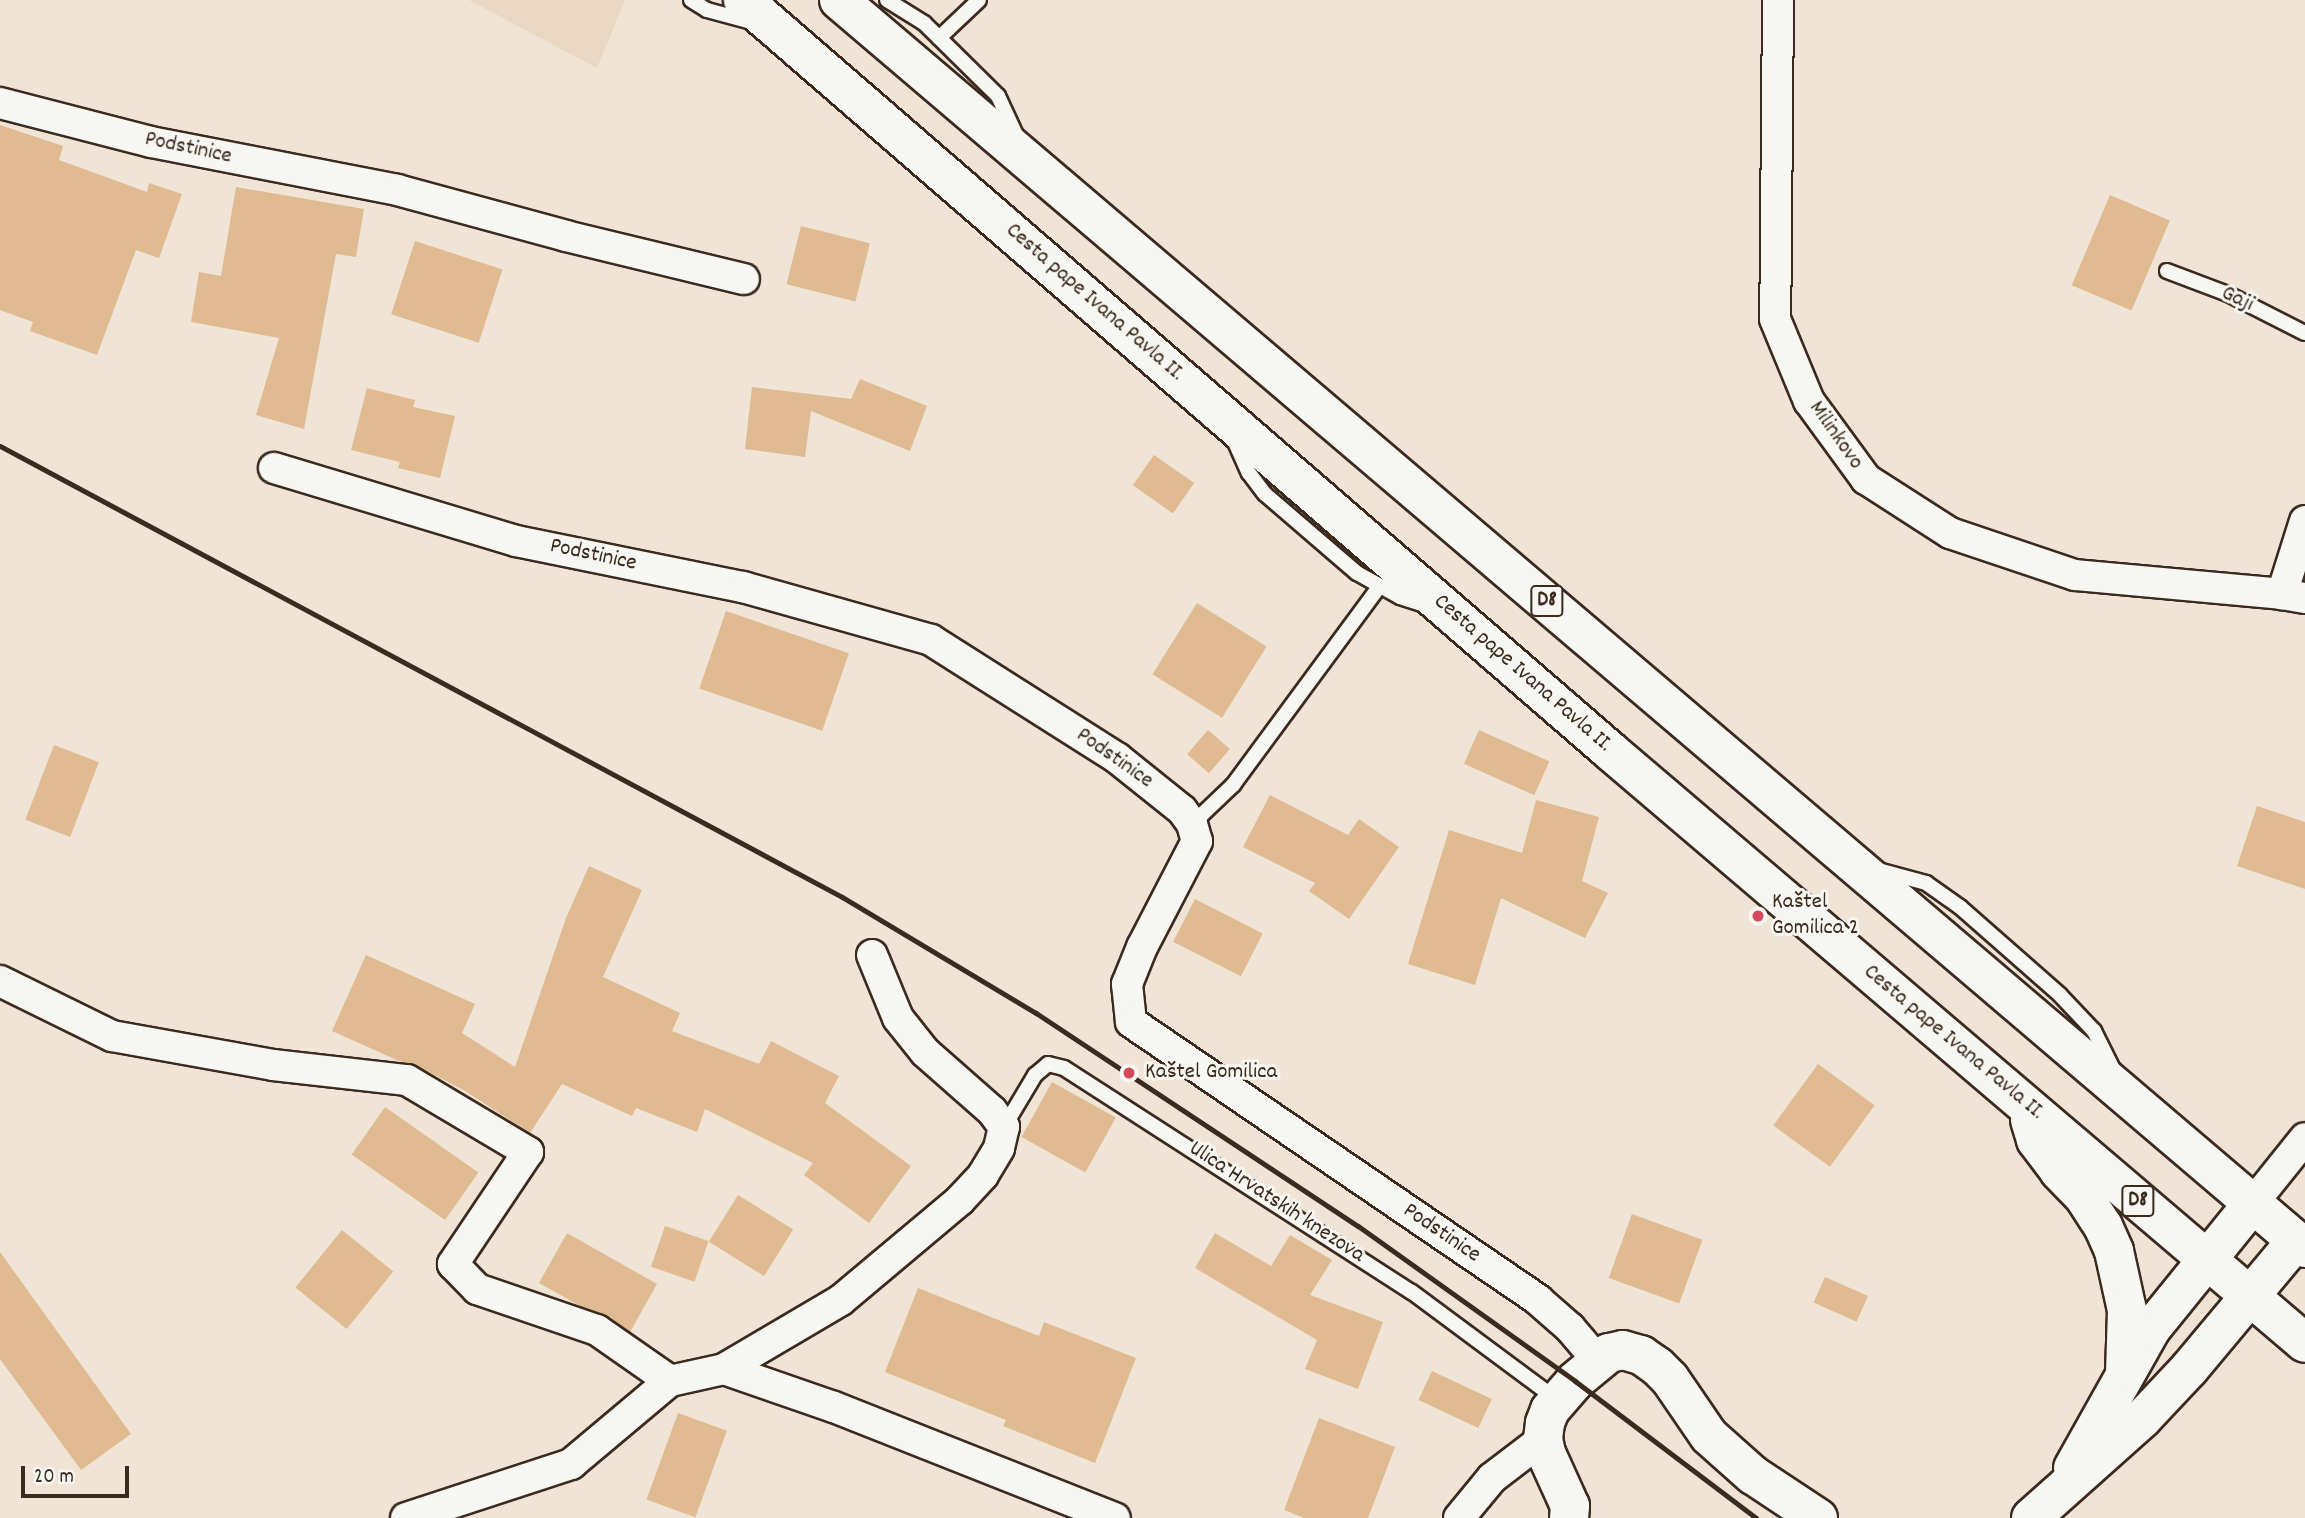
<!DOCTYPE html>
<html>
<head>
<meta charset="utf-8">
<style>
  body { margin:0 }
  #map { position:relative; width:2305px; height:1518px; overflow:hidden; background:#efe4d5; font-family:Dekko,sans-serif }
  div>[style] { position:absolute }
  .built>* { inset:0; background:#ead7c1 }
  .building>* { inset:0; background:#e0ba91; transform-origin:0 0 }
  .roads { filter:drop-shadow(2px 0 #3b2a1e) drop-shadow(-2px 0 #3b2a1e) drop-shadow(0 2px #3b2a1e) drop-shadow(0 -2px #3b2a1e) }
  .lane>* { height:14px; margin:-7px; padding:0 7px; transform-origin:7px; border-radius:7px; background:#f6f6f2 }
  .street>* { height:30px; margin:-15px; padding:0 15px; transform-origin:15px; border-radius:15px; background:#f6f6f2 }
  .secondary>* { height:38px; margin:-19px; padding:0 19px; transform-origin:19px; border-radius:19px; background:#f6f6f2 }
  .primary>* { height:38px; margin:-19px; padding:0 19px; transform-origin:19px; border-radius:19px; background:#f6f6f2 }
  .rail>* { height:5px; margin:-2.5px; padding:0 2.5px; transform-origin:2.5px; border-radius:2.5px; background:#3b2a1e }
  .dots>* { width:19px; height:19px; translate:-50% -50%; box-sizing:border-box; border:4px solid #f6f6f2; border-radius:50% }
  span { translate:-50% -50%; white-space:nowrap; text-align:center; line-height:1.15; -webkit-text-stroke:6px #f6f6f2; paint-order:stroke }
  .shield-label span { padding:2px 5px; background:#f6f6f2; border:2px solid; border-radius:5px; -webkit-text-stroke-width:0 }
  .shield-label { font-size:21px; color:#3b2a1e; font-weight:700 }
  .street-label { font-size:23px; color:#3b2a1e }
  .poi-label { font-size:23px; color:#3b2a1e }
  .left { translate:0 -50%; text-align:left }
  .scale { position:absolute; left:21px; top:1466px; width:108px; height:32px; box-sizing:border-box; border:4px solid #3b2a1e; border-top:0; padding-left:9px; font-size:21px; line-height:24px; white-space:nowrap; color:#3b2a1e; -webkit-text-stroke:5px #f6f6f2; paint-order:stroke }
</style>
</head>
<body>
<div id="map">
  <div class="built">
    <div style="clip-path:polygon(469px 0,625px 0,597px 68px)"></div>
  </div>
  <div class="building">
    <div style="clip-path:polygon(0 125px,63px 146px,59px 160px,147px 192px,149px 183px,182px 194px,159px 258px,136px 250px,97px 355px,30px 331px,33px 322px,0 310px)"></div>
    <div style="clip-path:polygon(236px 187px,364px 209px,356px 257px,336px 254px,304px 429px,256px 415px,279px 338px,191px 322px,199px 272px,221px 276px)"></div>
    <div style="left:2110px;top:195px;width:65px;height:98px;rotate:23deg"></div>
    <div style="left:801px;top:226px;width:71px;height:60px;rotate:14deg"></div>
    <div style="left:415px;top:241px;width:92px;height:77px;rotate:18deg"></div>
    <div style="clip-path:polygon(860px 379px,927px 406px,910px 451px,811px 411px,805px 457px,745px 449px,752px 387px,851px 399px)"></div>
    <div style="clip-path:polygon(367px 388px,415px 400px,413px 407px,455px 416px,440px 478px,398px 468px,400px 462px,351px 450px)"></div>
    <div style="left:1154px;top:455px;width:49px;height:37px;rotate:35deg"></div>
    <div style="left:1197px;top:603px;width:82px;height:84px;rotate:32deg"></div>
    <div style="left:726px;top:611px;width:130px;height:82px;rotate:19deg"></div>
    <div style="left:1208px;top:730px;width:29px;height:32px;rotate:41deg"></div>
    <div style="left:1479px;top:730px;width:77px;height:37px;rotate:24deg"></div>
    <div style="left:54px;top:745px;width:48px;height:80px;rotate:21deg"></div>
    <div style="clip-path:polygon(1270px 795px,1348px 835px,1359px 819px,1399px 847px,1349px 919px,1309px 891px,1315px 883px,1243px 847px)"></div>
    <div style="clip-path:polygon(1536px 800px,1599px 817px,1582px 881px,1608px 893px,1585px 938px,1501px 898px,1475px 985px,1408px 964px,1449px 830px,1522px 853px)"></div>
    <div style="clip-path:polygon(2257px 806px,2305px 822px,2305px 889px,2237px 866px)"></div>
    <div style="clip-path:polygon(589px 866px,642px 890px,603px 977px,680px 1013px,672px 1031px,759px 1064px,771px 1041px,839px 1076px,825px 1103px,911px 1166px,869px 1223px,804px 1175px,813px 1163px,705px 1109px,697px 1132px,636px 1108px,632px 1116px,562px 1084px,530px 1133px,465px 1091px,416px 1065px,399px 1061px,332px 1031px,366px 955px,475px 1004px,462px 1033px,515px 1067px,566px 918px)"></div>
    <div style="left:1195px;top:899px;width:76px;height:48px;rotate:27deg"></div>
    <div style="left:1818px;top:1064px;width:70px;height:76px;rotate:36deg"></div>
    <div style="left:1052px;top:1082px;width:73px;height:63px;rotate:29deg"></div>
    <div style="left:385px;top:1107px;width:114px;height:58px;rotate:35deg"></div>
    <div style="left:738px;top:1195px;width:65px;height:55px;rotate:32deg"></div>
    <div style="left:1632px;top:1214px;width:75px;height:68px;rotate:20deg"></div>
    <div style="left:665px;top:1226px;width:46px;height:43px;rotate:19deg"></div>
    <div style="left:342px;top:1230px;width:66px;height:74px;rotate:39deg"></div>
    <div style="clip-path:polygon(567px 1233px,657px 1284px,630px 1332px,607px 1315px,580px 1306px,539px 1283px)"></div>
    <div style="clip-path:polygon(1215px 1233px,1271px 1266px,1290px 1235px,1332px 1260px,1310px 1295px,1383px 1322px,1358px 1389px,1305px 1369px,1317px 1340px,1195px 1268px)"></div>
    <div style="clip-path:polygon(0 1252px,131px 1434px,81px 1470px,0 1359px)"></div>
    <div style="left:1825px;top:1277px;width:47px;height:28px;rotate:24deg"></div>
    <div style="clip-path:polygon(918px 1288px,1039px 1336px,1044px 1322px,1136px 1358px,1095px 1463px,1003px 1426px,1006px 1420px,885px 1372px)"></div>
    <div style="left:1432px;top:1371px;width:66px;height:32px;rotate:25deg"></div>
    <div style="left:678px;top:1413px;width:52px;height:92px;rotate:20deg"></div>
    <div style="clip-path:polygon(1319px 1418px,1395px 1447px,1368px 1518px,1304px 1518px,1284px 1510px)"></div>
  </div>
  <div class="roads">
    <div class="lane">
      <div style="left:691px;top:0;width:19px;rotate:32deg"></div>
      <div style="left:707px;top:10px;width:50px;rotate:15.2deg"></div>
      <div style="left:887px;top:0;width:44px;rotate:31.9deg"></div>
      <div style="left:924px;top:23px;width:104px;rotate:44.6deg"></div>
      <div style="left:998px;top:96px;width:43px;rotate:65.2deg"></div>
      <div style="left:939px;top:38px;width:55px;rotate:-43.5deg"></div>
      <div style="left:2167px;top:271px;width:65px;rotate:20.7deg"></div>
      <div style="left:2228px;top:294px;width:86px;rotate:26.9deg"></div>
      <div style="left:1234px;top:440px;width:36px;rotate:66deg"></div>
      <div style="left:1249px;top:473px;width:26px;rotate:53deg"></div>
      <div style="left:1265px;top:494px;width:121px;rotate:40.7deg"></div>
      <div style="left:1357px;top:573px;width:49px;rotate:29.2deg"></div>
      <div style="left:1400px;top:597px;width:23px;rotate:18deg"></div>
      <div style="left:1192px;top:824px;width:57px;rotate:-43.6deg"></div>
      <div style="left:1233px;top:785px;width:246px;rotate:-53.6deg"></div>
      <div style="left:1878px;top:870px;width:50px;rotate:15.2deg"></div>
      <div style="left:1926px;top:883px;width:42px;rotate:35.2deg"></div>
      <div style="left:1960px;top:907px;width:133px;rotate:41.3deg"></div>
      <div style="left:2060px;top:995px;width:50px;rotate:46.6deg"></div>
      <div style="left:2094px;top:1031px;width:42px;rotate:63.4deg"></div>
      <div style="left:1004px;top:1127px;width:61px;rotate:-59.2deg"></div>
      <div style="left:1035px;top:1075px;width:17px;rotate:-40deg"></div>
      <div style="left:1048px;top:1064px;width:16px;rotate:14deg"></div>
      <div style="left:1064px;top:1068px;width:414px;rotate:32.8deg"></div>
      <div style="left:1412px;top:1292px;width:179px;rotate:36.6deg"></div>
    </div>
    <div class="street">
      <div style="left:1778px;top:0;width:319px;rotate:90.5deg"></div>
      <div style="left:1775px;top:319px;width:89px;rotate:67.5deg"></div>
      <div style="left:1809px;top:401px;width:97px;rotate:53.8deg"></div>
      <div style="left:1866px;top:479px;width:100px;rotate:32.7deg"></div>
      <div style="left:1950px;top:533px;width:132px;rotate:18.6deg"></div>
      <div style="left:2075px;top:575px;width:208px;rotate:5.2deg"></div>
      <div style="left:0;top:103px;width:156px;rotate:14.5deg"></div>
      <div style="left:151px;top:142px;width:251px;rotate:11deg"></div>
      <div style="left:397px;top:190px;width:175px;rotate:15.2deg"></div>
      <div style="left:566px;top:236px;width:183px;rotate:13.6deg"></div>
      <div style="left:274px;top:468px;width:253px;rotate:16.8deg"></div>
      <div style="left:516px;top:541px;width:232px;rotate:11.5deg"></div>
      <div style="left:743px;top:587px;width:195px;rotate:15.7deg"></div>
      <div style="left:931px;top:640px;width:220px;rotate:32.4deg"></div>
      <div style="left:1117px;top:758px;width:83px;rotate:38.7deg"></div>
      <div style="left:1182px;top:810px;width:17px;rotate:54deg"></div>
      <div style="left:1192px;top:824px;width:18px;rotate:74deg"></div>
      <div style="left:1197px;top:841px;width:119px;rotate:117.4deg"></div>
      <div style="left:1142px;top:947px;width:40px;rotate:112deg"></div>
      <div style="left:1127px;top:984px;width:38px;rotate:84deg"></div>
      <div style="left:1131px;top:1022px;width:493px;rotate:34.3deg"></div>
      <div style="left:1538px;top:1300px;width:43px;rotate:41.2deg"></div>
      <div style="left:1570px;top:1328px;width:45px;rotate:49.5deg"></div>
      <div style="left:2305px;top:521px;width:77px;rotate:107.5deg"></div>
      <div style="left:2282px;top:594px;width:23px;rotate:10deg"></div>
      <div style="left:0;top:981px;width:125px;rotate:26.2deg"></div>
      <div style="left:112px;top:1036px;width:164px;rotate:10.2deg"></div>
      <div style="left:273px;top:1065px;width:135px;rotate:6.4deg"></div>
      <div style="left:407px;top:1080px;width:141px;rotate:30.8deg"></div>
      <div style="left:528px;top:1152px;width:135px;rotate:123.8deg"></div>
      <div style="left:453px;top:1264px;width:35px;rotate:46deg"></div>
      <div style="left:477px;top:1289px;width:127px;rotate:18.9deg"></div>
      <div style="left:597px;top:1330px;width:89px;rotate:34.9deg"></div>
      <div style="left:2253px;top:1203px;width:83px;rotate:-51.3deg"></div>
      <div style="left:724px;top:1369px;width:136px;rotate:-30.5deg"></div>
      <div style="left:841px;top:1300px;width:155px;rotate:-40deg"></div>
      <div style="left:960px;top:1200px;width:34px;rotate:-47deg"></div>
      <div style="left:983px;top:1175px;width:31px;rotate:-59deg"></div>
      <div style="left:999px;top:1148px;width:22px;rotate:-77deg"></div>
      <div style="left:1004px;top:1127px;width:20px;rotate:-127deg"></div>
      <div style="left:992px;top:1111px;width:89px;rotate:-138.6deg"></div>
      <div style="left:925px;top:1052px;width:43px;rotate:-128.5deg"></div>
      <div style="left:898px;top:1018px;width:68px;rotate:-112.4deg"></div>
      <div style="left:406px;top:1518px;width:174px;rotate:-18.1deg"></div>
      <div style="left:571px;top:1464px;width:129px;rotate:-40deg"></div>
      <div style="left:670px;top:1381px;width:55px;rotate:-12.5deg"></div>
      <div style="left:724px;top:1369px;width:116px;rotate:19.1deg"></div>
      <div style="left:834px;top:1407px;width:302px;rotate:21.6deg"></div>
      <div style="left:1459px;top:1518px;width:52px;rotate:-50.5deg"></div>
      <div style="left:1492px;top:1478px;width:64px;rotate:-37.4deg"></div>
    </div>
    <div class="secondary">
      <div style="left:2073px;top:1468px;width:159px;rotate:-60.7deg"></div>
      <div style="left:2151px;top:1329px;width:162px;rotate:-51deg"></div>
      <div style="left:1569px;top:1518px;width:12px;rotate:-85deg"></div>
      <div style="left:1570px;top:1506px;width:58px;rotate:-114.4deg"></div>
      <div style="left:1546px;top:1453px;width:14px;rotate:-102deg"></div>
      <div style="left:1543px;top:1439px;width:16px;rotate:-83deg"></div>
      <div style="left:1545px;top:1423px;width:14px;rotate:-69deg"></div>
      <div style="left:1550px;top:1410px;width:38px;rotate:-49deg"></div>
      <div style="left:1575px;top:1381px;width:44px;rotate:-39.5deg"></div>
      <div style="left:1609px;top:1353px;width:14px;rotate:-12deg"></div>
      <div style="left:1623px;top:1350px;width:19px;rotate:16deg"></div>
      <div style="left:1641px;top:1355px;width:19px;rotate:35deg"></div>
      <div style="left:1657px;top:1366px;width:18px;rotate:45deg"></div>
      <div style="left:1670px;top:1379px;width:69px;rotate:55.6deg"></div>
      <div style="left:1709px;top:1436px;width:59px;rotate:41.6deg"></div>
      <div style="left:1753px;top:1475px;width:78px;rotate:33.5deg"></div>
      <div style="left:2031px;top:1518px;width:149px;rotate:-41.7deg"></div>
      <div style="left:2142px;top:1419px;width:69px;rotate:-46.8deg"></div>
      <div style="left:2189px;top:1369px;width:167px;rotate:-50.1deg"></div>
    </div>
    <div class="primary">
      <div style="left:743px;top:0;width:1146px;rotate:40.89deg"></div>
      <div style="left:1609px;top:750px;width:914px;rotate:40.43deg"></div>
      <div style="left:839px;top:0;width:1925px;rotate:40.41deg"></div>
      <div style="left:2030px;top:1120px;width:21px;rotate:73deg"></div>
      <div style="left:2036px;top:1140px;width:39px;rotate:53deg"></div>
      <div style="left:2059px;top:1171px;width:36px;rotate:46deg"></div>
      <div style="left:2084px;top:1197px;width:35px;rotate:57deg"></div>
      <div style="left:2103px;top:1226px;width:27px;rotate:66deg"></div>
      <div style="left:2114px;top:1251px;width:60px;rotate:77.6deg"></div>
      <div style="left:2127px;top:1310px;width:62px;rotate:91.8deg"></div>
    </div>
  </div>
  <div class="rail">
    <div style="left:0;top:446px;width:955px;rotate:28.17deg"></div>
    <div style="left:842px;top:897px;width:226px;rotate:30.9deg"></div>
    <div style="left:1036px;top:1013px;width:386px;rotate:33.5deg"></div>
    <div style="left:1358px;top:1226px;width:267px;rotate:35.5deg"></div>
    <div style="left:1575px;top:1381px;width:227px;rotate:37.1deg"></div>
  </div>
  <div class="dots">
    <div style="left:1758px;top:916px;background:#d1495b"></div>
    <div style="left:1129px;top:1073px;background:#d1495b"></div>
  </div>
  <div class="shield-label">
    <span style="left:1547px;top:601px">D8</span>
    <span style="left:2138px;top:1201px">D8</span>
  </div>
  <div class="street-label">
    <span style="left:188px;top:149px;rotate:12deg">Podstinice</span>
    <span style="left:2237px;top:300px;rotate:25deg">Gaji</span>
    <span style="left:1094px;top:303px;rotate:41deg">Cesta pape Ivana Pavla II.</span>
    <span style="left:1835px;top:436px;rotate:55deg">Milinkovo</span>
    <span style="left:593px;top:556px;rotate:12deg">Podstinice</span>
    <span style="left:1522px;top:674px;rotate:41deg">Cesta pape Ivana Pavla II.</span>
    <span style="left:1114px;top:759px;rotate:35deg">Podstinice</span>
    <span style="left:1953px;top:1043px;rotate:40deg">Cesta pape Ivana Pavla II.</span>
    <span style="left:1276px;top:1203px;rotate:33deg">Ulica Hrvatskih knezova</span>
    <span style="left:1441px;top:1234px;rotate:34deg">Podstinice</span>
  </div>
  <div class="poi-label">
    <span class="left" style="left:1772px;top:916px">Kaštel<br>Gomilica 2</span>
    <span class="left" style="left:1145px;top:1073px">Kaštel Gomilica</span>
  </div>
  <div class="scale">20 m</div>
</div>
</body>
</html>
